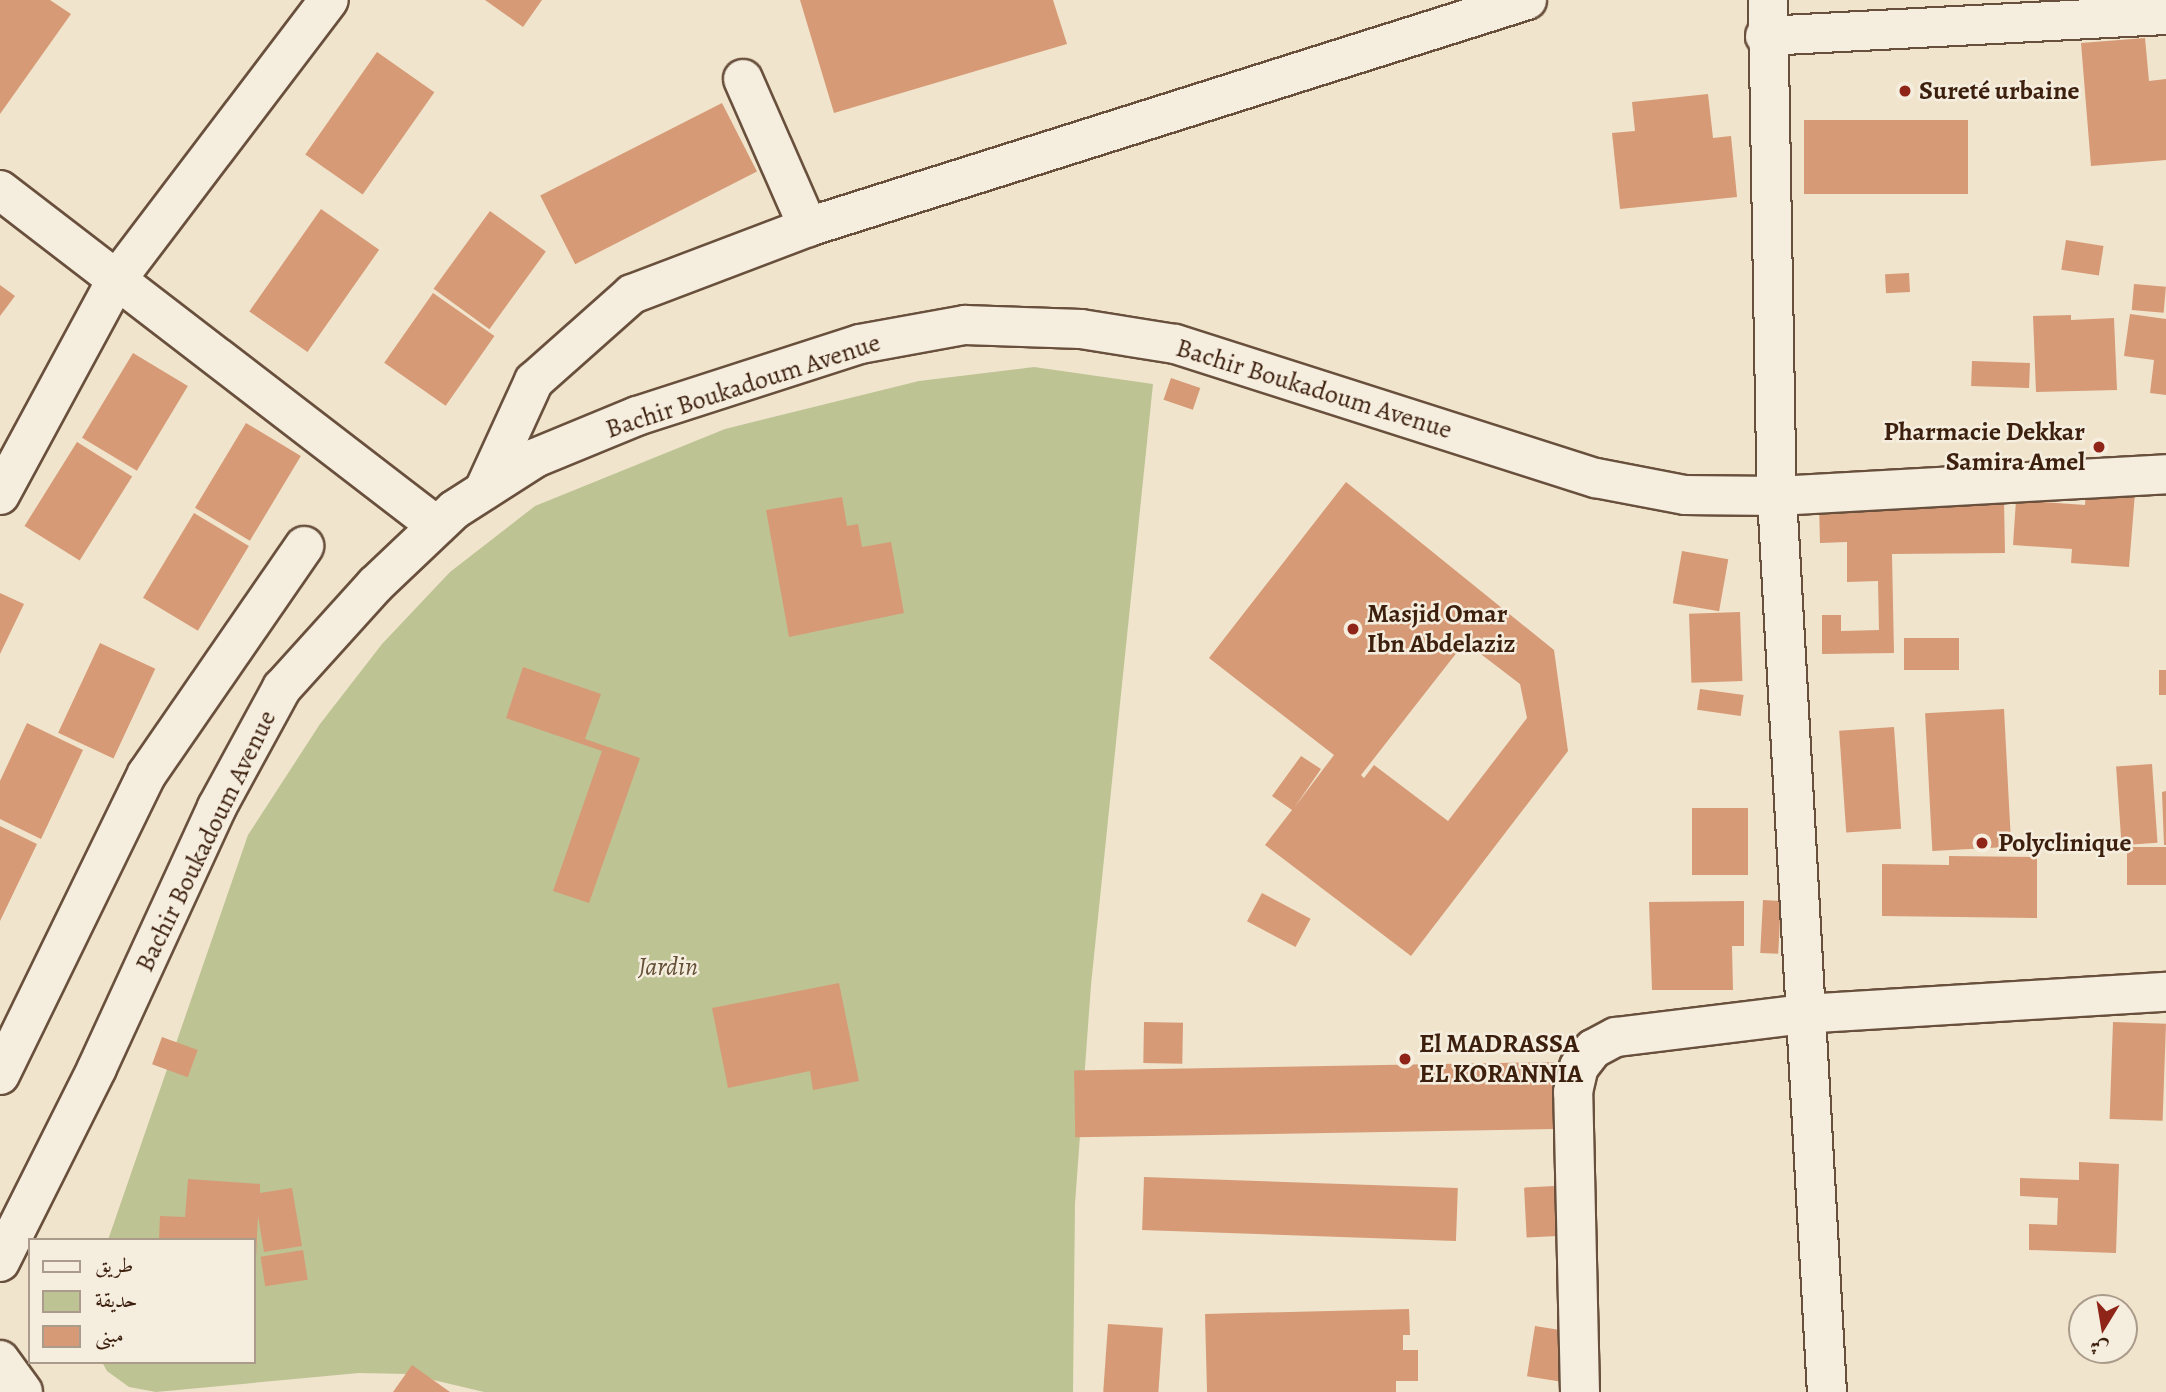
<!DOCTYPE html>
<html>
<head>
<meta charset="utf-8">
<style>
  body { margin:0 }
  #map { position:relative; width:2166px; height:1392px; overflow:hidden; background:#f0e4cc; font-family:Alegreya,Amiri,serif }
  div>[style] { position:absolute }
  .green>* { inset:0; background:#bec394 }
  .building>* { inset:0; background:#d69a76; transform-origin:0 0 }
  .roads { filter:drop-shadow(2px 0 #69503d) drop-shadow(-2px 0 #69503d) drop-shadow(0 2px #69503d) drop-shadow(0 -2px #69503d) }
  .minor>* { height:38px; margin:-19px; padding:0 19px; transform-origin:19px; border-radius:19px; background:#f5edde }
  .dots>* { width:19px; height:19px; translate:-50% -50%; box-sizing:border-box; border:4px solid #f5edde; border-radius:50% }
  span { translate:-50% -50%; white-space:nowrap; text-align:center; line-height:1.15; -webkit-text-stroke:5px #f5edde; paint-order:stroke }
  .poi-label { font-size:26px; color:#3c1f0d; font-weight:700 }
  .left { translate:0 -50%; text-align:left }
  .right { translate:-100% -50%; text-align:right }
  .street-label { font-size:26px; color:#3c1f0d }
  .park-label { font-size:26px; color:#635036; font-style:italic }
  .legend { position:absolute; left:28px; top:1238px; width:228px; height:126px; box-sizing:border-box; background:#f5edde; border:2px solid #ab9b8a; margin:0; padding:9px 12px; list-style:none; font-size:21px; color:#3c1f0d }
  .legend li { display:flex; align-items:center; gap:14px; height:35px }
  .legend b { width:35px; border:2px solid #ab9b8a }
  .north { position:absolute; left:2068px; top:1294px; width:70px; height:70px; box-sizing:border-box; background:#f5edde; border:2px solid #ab9b8a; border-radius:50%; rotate:191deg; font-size:19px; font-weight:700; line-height:28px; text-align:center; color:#3c1f0d }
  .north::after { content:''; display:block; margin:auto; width:24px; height:32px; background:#8f2418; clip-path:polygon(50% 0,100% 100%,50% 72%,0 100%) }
</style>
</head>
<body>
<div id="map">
  <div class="green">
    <div style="clip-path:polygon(1034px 367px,1153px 384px,1091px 985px,1075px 1204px,1073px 1392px,484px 1392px,408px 1374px,359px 1373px,156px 1392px,129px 1387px,107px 1371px,102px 1362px,254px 1362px,254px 1240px,108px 1240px,248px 835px,320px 724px,382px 644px,450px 572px,535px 506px,725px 429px,919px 381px)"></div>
  </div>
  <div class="building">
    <div style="clip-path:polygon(0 0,50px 0,71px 14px,0 114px)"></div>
    <div style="clip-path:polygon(485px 0,542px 0,523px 27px)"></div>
    <div style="clip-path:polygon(800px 0,1053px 0,1067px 44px,834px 113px)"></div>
    <div style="clip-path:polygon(2145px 38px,2149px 81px,2166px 79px,2166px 160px,2091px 166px,2081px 43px)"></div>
    <div style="left:377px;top:52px;width:70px;height:125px;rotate:35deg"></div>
    <div style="clip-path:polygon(1708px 94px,1713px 138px,1731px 136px,1737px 197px,1620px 209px,1612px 133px,1635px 131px,1632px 102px)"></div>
    <div style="left:722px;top:103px;width:77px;height:204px;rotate:63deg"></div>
    <div style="left:1804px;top:120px;width:164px;height:74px"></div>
    <div style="left:321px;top:209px;width:71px;height:125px;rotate:35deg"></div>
    <div style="left:490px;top:211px;width:69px;height:96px;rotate:36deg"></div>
    <div style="left:2066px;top:240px;width:38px;height:30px;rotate:9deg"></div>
    <div style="left:1909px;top:273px;width:19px;height:24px;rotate:87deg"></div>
    <div style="left:2134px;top:284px;width:32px;height:26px;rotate:5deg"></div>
    <div style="clip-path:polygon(0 285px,15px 296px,0 316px)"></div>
    <div style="left:433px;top:293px;width:75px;height:85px;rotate:35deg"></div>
    <div style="clip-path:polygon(2130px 314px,2166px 319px,2166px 395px,2150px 393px,2154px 360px,2124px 356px)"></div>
    <div style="clip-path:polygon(2071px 315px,2071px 320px,2114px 318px,2117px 390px,2036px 392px,2033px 316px)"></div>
    <div style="left:133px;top:353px;width:64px;height:99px;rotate:31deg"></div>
    <div style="left:1972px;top:361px;width:58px;height:25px;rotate:2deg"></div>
    <div style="left:1171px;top:378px;width:31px;height:23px;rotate:19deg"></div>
    <div style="left:246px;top:423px;width:64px;height:99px;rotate:31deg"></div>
    <div style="left:77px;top:442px;width:65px;height:99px;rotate:32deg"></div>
    <div style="clip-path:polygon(evenodd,1346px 482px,1554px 650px,1568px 751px,1411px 956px,1265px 845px,1292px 810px,1272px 796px,1301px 756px,1321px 769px,1294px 808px,1334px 755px,1209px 658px,1346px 482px,1465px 642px,1520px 684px,1527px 718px,1448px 821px,1374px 765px,1364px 778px,1361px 775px,1465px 642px)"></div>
    <div style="clip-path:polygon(2086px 490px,2135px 493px,2129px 567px,2071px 563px,2072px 549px,2013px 545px,2016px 500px,2085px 505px)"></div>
    <div style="clip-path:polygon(842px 497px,847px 526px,858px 524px,862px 547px,891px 542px,904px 613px,789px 637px,766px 510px)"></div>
    <div style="clip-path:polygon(2004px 501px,2005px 553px,1892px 554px,1894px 653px,1822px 654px,1822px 615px,1841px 615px,1841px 631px,1879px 630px,1878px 581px,1847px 582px,1847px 542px,1820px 543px,1819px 503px)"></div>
    <div style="left:194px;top:513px;width:64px;height:99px;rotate:31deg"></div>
    <div style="left:1682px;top:551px;width:47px;height:53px;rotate:10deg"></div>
    <div style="clip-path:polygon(0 593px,24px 604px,0 654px)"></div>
    <div style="left:1740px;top:612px;width:69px;height:51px;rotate:88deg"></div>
    <div style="left:1904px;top:638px;width:55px;height:32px"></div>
    <div style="left:100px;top:643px;width:61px;height:99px;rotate:25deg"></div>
    <div style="clip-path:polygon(523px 667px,601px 694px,585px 739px,640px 758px,589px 903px,553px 891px,602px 751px,506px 718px)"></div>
    <div style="left:2159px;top:670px;width:7px;height:25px"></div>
    <div style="left:1700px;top:689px;width:44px;height:21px;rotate:8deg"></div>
    <div style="left:2004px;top:709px;width:138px;height:79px;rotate:87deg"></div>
    <div style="clip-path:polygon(27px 723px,83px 750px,41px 839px,0 819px,0 781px)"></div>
    <div style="left:1894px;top:727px;width:102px;height:55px;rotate:86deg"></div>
    <div style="left:2152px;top:764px;width:79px;height:36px;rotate:86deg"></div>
    <div style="clip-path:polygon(2166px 791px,2166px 845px,2164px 845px,2162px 792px)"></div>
    <div style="left:1692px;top:808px;width:56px;height:67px"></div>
    <div style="clip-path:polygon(0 826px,37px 844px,0 921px)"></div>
    <div style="left:2127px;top:847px;width:39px;height:38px"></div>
    <div style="clip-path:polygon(1949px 856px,2037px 857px,2037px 918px,1882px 916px,1882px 864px,1949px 865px)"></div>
    <div style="left:1262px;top:893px;width:55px;height:32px;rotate:28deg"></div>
    <div style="left:1763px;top:900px;width:18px;height:53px;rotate:3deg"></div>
    <div style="clip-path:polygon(1744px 901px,1744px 946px,1732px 946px,1733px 990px,1652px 990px,1649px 902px)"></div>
    <div style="clip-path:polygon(839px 983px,859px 1081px,813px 1090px,810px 1071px,728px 1088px,712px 1008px)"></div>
    <div style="left:1144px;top:1022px;width:39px;height:41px;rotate:1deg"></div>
    <div style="left:2113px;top:1022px;width:53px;height:97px;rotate:2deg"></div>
    <div style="left:162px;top:1037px;width:38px;height:29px;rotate:20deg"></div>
    <div style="left:1554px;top:1062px;width:67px;height:480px;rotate:89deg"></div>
    <div style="clip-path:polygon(2079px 1162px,2119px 1164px,2116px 1253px,2029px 1250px,2029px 1224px,2057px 1225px,2058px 1198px,2020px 1196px,2020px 1178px,2079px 1180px)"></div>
    <div style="left:1144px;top:1177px;width:314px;height:53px;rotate:2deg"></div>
    <div style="clip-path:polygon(188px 1179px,260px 1184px,260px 1193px,292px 1188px,302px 1246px,264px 1252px,258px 1216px,256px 1258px,254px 1240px,159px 1240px,160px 1216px,185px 1217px)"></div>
    <div style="left:1555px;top:1186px;width:50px;height:31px;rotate:87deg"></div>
    <div style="left:303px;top:1250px;width:30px;height:43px;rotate:81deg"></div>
    <div style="clip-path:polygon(1409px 1309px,1410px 1335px,1403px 1335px,1403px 1350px,1418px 1350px,1418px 1381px,1396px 1381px,1396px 1392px,1207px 1392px,1205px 1314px)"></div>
    <div style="left:1108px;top:1324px;width:55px;height:68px;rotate:4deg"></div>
    <div style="left:1535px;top:1326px;width:33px;height:51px;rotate:9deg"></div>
    <div style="clip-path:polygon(412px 1365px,450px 1392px,393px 1392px)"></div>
  </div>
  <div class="roads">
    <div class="minor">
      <div style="left:1768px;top:0;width:496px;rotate:89deg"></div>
      <div style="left:1777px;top:496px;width:897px;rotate:86.81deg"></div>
      <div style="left:1765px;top:36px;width:402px;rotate:-3deg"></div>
      <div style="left:743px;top:79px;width:162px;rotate:66.3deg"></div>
      <div style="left:0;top:190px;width:551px;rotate:37.56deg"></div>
      <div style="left:484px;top:490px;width:120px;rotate:-65.4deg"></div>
      <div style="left:534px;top:381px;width:131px;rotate:-41.6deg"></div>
      <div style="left:632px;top:294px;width:188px;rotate:-20.8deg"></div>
      <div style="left:808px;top:227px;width:754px;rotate:-17.52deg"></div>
      <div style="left:0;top:495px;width:246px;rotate:-61.6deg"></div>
      <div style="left:117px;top:279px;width:350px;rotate:-52.8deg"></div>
      <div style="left:0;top:1075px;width:335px;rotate:-64deg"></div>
      <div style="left:147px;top:774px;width:277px;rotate:-55.4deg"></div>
      <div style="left:0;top:1262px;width:217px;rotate:-63.4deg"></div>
      <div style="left:97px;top:1068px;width:287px;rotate:-65.3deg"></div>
      <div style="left:217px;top:807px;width:136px;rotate:-61.4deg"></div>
      <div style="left:282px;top:688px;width:139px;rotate:-47.9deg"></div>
      <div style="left:375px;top:585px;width:109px;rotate:-43.5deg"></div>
      <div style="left:454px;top:510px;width:96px;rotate:-32.7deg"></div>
      <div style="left:535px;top:458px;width:110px;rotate:-22.4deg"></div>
      <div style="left:637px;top:416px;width:234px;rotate:-17.9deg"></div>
      <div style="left:860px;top:344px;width:107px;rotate:-10.3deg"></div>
      <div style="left:965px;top:325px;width:116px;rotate:2deg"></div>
      <div style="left:1081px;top:329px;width:95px;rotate:9.1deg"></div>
      <div style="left:1175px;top:344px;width:442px;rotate:17.7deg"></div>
      <div style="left:1596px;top:478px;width:91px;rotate:10.8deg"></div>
      <div style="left:1685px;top:495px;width:92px;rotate:0.6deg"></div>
      <div style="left:1777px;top:496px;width:390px;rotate:-3.2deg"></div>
      <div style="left:0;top:1360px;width:39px;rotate:54deg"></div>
      <div style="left:1580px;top:1392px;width:300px;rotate:-91.3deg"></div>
      <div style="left:1573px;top:1092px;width:26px;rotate:-77deg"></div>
      <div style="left:1579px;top:1067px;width:23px;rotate:-52deg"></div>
      <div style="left:1593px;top:1049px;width:26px;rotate:-28deg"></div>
      <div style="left:1616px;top:1037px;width:188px;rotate:-7deg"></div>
      <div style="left:1803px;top:1014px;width:364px;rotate:-3.5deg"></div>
    </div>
  </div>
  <div class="dots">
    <div style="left:1905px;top:91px;background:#8f2418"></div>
    <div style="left:2099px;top:447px;background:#8f2418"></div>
    <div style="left:1353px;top:629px;background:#8f2418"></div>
    <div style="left:1982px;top:843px;background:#8f2418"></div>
    <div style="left:1405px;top:1059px;background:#8f2418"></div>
  </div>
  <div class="poi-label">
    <span class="left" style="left:1919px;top:91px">Sureté urbaine</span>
    <span class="right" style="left:2085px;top:447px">Pharmacie Dekkar<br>Samira Amel</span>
    <span class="left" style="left:1367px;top:629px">Masjid Omar<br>Ibn Abdelaziz</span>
    <span class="left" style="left:1998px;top:843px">Polyclinique</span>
    <span class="left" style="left:1419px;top:1059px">El MADRASSA<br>EL KORANNIA</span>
  </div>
  <div class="street-label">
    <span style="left:743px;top:386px;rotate:-18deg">Bachir Boukadoum Avenue</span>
    <span style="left:1314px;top:389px;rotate:17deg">Bachir Boukadoum Avenue</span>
    <span style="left:206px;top:841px;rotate:-64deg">Bachir Boukadoum Avenue</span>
  </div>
  <div class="park-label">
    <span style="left:668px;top:967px">Jardin</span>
  </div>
  <ul class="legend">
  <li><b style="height:9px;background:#f5edde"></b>طريق</li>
  <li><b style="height:19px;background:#bec394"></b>حديقة</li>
  <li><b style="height:19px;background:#d69a76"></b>مبنى</li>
  </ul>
  <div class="north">ش</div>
</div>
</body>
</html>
